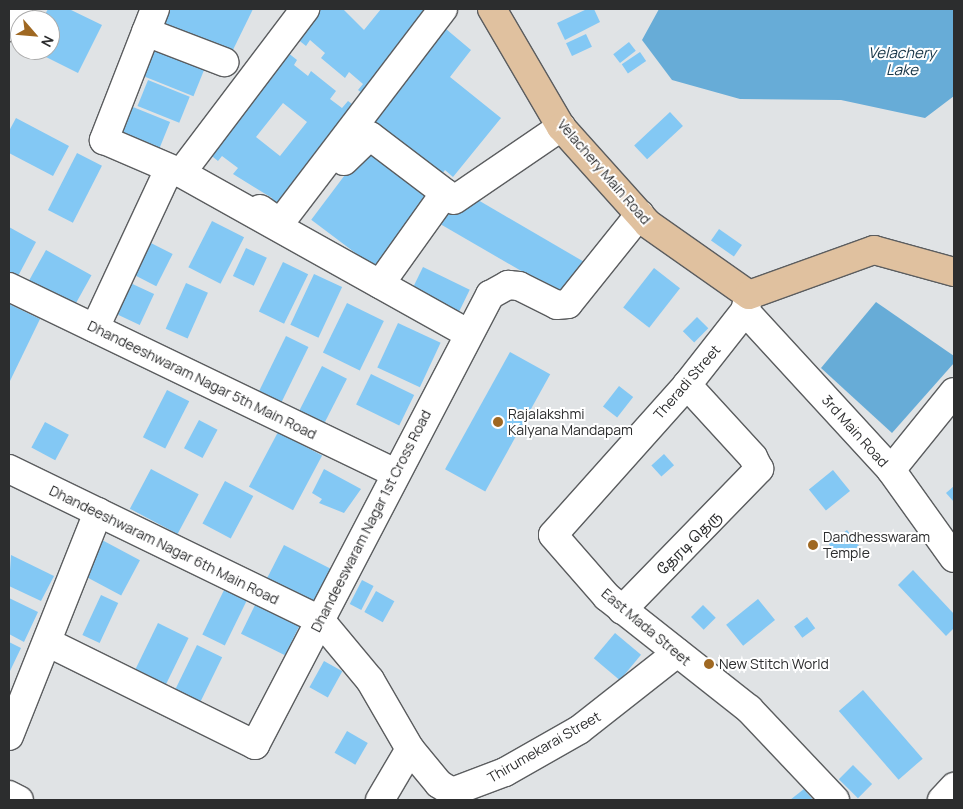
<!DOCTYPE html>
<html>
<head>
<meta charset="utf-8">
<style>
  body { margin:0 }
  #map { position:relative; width:963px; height:809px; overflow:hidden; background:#e0e3e5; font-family:Manrope,"Noto Sans Tamil",sans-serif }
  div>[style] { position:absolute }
  .water>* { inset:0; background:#67acd7 }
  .building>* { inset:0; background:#83c8f4; transform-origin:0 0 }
  .roads { filter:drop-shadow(1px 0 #5b5d5f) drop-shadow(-1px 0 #5b5d5f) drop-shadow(0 1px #5b5d5f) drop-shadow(0 -1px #5b5d5f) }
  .minor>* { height:28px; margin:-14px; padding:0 14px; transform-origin:14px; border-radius:14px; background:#fff }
  .major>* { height:28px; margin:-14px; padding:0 14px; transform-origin:14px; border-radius:14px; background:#e0c19f }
  .dots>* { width:14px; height:14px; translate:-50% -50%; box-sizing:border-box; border:2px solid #fff; border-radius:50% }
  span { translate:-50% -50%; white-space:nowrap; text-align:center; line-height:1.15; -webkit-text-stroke:4px #fff; paint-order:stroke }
  .street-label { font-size:14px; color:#2c2d2e }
  .poi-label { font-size:14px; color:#2c2d2e }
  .left { translate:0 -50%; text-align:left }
  .water-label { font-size:15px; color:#153446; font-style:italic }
  .frame { position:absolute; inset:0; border:10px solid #2c2d2e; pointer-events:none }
  .north { position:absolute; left:10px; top:10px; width:50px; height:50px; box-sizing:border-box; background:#fff; border:1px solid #ababab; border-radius:50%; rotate:117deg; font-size:14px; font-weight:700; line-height:20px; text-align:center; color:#2c2d2e }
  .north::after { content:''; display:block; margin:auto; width:18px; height:22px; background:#9f6822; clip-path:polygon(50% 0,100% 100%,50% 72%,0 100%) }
</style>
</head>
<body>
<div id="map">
  <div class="water">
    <div style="clip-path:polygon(659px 9px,954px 9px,954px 96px,925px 118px,841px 100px,740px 99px,672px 80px,642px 40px)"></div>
    <div style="clip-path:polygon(876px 302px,954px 356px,954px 363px,892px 433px,821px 368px)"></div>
  </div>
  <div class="building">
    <div style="clip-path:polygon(48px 9px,69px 9px,102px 25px,78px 73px,32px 50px,50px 50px,50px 20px,42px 20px)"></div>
    <div style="clip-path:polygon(165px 9px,253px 9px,230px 56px,158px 27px)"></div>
    <div style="clip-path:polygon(320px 9px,343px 9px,364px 30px,381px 9px,438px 9px,366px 96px,358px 90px,363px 84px,349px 72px,345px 78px,321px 58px,325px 53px,310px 40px,306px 46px,296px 38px)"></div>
    <div style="clip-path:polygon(587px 9px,594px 9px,600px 22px,565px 40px,557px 23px)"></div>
    <div style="clip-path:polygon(446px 29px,471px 50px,450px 77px,501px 118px,453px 177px,445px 170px,436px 182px,367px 126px)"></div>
    <div style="left:586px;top:34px;width:14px;height:22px;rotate:65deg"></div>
    <div style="left:153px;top:39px;width:59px;height:38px;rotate:22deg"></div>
    <div style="left:629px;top:42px;width:11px;height:20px;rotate:52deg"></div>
    <div style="clip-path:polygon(evenodd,287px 52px,297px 60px,294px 65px,308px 76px,311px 71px,336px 91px,330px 99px,342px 108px,348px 101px,360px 110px,281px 211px,269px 202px,272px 198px,233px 174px,238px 168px,222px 156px,218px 161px,208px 153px,287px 52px,283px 103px,307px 122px,280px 156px,256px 137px,283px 103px)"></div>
    <div style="left:640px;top:52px;width:11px;height:22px;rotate:56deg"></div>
    <div style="left:148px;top:80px;width:45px;height:28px;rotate:22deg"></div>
    <div style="left:133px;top:107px;width:40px;height:35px;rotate:22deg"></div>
    <div style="left:670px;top:112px;width:19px;height:49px;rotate:47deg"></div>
    <div style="clip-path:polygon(16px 118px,69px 146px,53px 176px,9px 153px,9px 131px)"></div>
    <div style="left:369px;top:143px;width:86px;height:96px;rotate:37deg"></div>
    <div style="left:77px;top:153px;width:28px;height:64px;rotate:27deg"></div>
    <div style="clip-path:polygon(478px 200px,586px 263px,566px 297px,435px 221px)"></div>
    <div style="left:212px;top:221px;width:36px;height:52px;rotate:27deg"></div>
    <div style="clip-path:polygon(9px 227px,36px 242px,16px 280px,9px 277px)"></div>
    <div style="left:719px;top:229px;width:28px;height:14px;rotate:35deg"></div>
    <div style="left:145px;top:240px;width:31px;height:36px;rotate:27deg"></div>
    <div style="left:246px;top:248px;width:23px;height:31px;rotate:25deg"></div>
    <div style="left:46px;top:250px;width:52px;height:35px;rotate:29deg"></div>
    <div style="left:283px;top:262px;width:28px;height:55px;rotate:26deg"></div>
    <div style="left:423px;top:267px;width:52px;height:31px;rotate:26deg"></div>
    <div style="left:654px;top:268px;width:33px;height:50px;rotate:38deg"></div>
    <div style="left:314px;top:274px;width:31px;height:56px;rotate:25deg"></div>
    <div style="left:126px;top:281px;width:31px;height:34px;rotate:25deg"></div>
    <div style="left:186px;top:283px;width:24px;height:50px;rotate:24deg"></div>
    <div style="left:347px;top:303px;width:41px;height:55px;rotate:26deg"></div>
    <div style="clip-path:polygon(9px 304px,40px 319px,9px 383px)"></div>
    <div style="left:697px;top:317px;width:16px;height:20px;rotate:45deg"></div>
    <div style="left:398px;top:323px;width:47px;height:49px;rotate:25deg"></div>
    <div style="left:286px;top:336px;width:25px;height:68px;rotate:26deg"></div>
    <div style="left:510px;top:352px;width:46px;height:134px;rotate:29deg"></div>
    <div style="left:322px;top:366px;width:28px;height:51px;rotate:27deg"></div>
    <div style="left:371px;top:374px;width:48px;height:34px;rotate:26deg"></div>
    <div style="left:619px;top:386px;width:18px;height:26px;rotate:38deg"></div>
    <div style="left:167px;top:390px;width:25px;height:53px;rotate:27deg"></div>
    <div style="left:199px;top:420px;width:21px;height:32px;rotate:28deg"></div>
    <div style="left:45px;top:422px;width:27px;height:29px;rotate:28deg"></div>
    <div style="left:278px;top:432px;width:50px;height:62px;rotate:28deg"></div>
    <div style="left:664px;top:454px;width:15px;height:17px;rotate:48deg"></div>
    <div style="left:151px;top:469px;width:54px;height:45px;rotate:28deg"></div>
    <div style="clip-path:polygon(324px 469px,361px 489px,344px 513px,319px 503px,322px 499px,312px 493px)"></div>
    <div style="left:833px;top:470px;width:27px;height:31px;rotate:51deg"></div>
    <div style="left:225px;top:481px;width:32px;height:48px;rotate:28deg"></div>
    <div style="clip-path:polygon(954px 486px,954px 502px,946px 493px)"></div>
    <div style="left:847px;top:530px;width:20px;height:23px;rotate:53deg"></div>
    <div style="left:102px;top:540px;width:43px;height:40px;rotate:28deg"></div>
    <div style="left:284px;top:545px;width:54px;height:37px;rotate:27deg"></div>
    <div style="clip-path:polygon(11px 555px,54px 576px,41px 601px,9px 586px)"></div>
    <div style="clip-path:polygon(913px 570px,954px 614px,954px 628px,946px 636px,898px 585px)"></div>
    <div style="left:362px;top:580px;width:13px;height:27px;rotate:27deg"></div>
    <div style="left:226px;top:586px;width:25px;height:54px;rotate:26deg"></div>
    <div style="left:376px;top:591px;width:21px;height:24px;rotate:29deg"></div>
    <div style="left:101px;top:595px;width:19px;height:44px;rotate:25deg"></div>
    <div style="clip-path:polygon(9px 598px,38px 612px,24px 642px,9px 634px)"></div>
    <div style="left:758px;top:599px;width:27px;height:41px;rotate:51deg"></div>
    <div style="left:255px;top:605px;width:49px;height:32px;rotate:26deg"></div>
    <div style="left:703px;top:605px;width:18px;height:17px;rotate:45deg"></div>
    <div style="left:807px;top:617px;width:14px;height:16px;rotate:54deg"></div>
    <div style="left:158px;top:623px;width:34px;height:57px;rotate:26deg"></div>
    <div style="left:615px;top:633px;width:34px;height:33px;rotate:40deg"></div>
    <div style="clip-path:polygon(9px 642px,21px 648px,10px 671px,9px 670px)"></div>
    <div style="left:197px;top:645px;width:28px;height:56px;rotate:26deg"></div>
    <div style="left:324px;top:661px;width:21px;height:30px;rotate:29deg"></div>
    <div style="left:863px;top:690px;width:91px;height:32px;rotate:49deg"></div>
    <div style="left:347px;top:731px;width:24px;height:25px;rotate:30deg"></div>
    <div style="left:853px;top:765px;width:27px;height:20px;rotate:45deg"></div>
    <div style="clip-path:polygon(804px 789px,813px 800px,790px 800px)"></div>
  </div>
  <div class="roads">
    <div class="minor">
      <div style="left:155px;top:9px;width:141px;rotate:111.3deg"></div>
      <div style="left:104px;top:140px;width:84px;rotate:23.2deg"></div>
      <div style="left:181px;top:173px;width:330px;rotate:29.2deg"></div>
      <div style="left:9px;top:27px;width:20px;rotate:-63deg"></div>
      <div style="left:146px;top:32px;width:84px;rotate:21deg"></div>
      <div style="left:344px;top:161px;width:36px;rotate:-44deg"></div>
      <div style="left:370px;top:136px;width:94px;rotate:37.2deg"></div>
      <div style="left:445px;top:193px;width:112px;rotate:125.5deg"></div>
      <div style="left:181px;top:173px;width:206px;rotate:-52.9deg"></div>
      <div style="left:454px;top:200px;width:130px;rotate:-34.3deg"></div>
      <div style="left:260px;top:209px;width:21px;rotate:35deg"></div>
      <div style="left:277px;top:221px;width:6px;rotate:-18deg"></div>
      <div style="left:283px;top:219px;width:264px;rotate:-52.7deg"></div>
      <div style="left:9px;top:287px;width:429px;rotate:25.7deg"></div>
      <div style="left:749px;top:295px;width:16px;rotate:104deg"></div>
      <div style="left:745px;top:311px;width:94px;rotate:128.1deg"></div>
      <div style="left:687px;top:385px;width:201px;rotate:131.8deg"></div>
      <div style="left:553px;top:535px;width:82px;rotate:48.9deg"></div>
      <div style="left:607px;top:597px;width:181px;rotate:38.3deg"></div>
      <div style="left:749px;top:709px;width:125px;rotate:46.6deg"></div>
      <div style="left:745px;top:311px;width:216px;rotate:47.4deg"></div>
      <div style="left:891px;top:470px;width:108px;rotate:54.4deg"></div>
      <div style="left:95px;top:328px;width:175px;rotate:-65deg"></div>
      <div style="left:9px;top:469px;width:346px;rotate:25.9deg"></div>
      <div style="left:320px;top:620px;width:78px;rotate:50.2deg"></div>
      <div style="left:370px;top:680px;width:80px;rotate:59.9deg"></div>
      <div style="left:410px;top:749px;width:45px;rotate:50.4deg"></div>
      <div style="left:439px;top:784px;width:15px;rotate:32deg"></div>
      <div style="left:452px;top:792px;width:57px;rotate:-20.7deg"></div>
      <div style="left:505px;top:772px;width:85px;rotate:-29.6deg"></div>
      <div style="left:579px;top:730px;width:125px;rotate:-38.2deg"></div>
      <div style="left:891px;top:470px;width:100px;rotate:-51.1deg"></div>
      <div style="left:622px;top:610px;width:197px;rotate:-45.8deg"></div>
      <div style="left:759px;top:469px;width:13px;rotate:-117deg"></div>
      <div style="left:753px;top:457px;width:98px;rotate:-132.5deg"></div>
      <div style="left:49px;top:643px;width:230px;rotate:26.3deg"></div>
      <div style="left:255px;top:745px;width:508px;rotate:-62.43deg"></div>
      <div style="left:490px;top:295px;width:21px;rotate:-29deg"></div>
      <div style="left:508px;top:285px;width:11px;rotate:5deg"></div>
      <div style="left:519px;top:286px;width:42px;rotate:26.6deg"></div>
      <div style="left:557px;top:305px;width:11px;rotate:-5deg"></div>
      <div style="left:568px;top:304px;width:115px;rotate:-51.3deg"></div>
      <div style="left:9px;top:736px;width:241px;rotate:-68.3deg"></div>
      <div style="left:9px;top:795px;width:11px;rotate:27deg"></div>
      <div style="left:380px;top:800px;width:59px;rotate:-59.5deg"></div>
      <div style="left:942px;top:800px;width:18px;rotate:-47deg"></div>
    </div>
    <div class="major">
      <div style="left:492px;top:9px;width:137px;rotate:59.7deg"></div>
      <div style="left:561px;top:127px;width:130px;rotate:48.1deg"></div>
      <div style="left:648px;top:224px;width:123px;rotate:35.1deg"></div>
      <div style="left:749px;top:295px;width:133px;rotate:-19.8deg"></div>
      <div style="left:874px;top:250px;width:83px;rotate:15.4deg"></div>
    </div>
  </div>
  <div class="dots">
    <div style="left:498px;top:422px;background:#9f6822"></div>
    <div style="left:813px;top:545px;background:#9f6822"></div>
    <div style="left:709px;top:664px;background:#9f6822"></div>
  </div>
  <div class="street-label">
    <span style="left:604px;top:172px;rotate:49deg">Velachery Main Road</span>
    <span style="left:202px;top:380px;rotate:26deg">Dhandeeshwaram Nagar 5th Main Road</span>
    <span style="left:687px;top:382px;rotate:-49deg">Theradi Street</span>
    <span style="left:855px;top:431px;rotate:48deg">3rd Main Road</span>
    <span style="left:371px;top:521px;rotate:-63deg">Dhandeeswaram Nagar 1st Cross Road</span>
    <span style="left:689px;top:543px;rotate:-45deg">தேரடி தெரு</span>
    <span style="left:164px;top:545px;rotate:26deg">Dhandeeshwaram Nagar 6th Main Road</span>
    <span style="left:646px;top:627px;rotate:40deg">East Mada Street</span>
    <span style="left:544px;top:747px;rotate:-30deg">Thirumekarai Street</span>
  </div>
  <div class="poi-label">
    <span class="left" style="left:508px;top:422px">Rajalakshmi<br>Kalyana Mandapam</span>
    <span class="left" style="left:823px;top:545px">Dandhesswaram<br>Temple</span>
    <span class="left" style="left:719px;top:664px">New Stitch World</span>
  </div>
  <div class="water-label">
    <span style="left:902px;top:61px">Velachery<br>Lake</span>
  </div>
  <div class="frame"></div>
  <div class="north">N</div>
</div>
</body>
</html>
